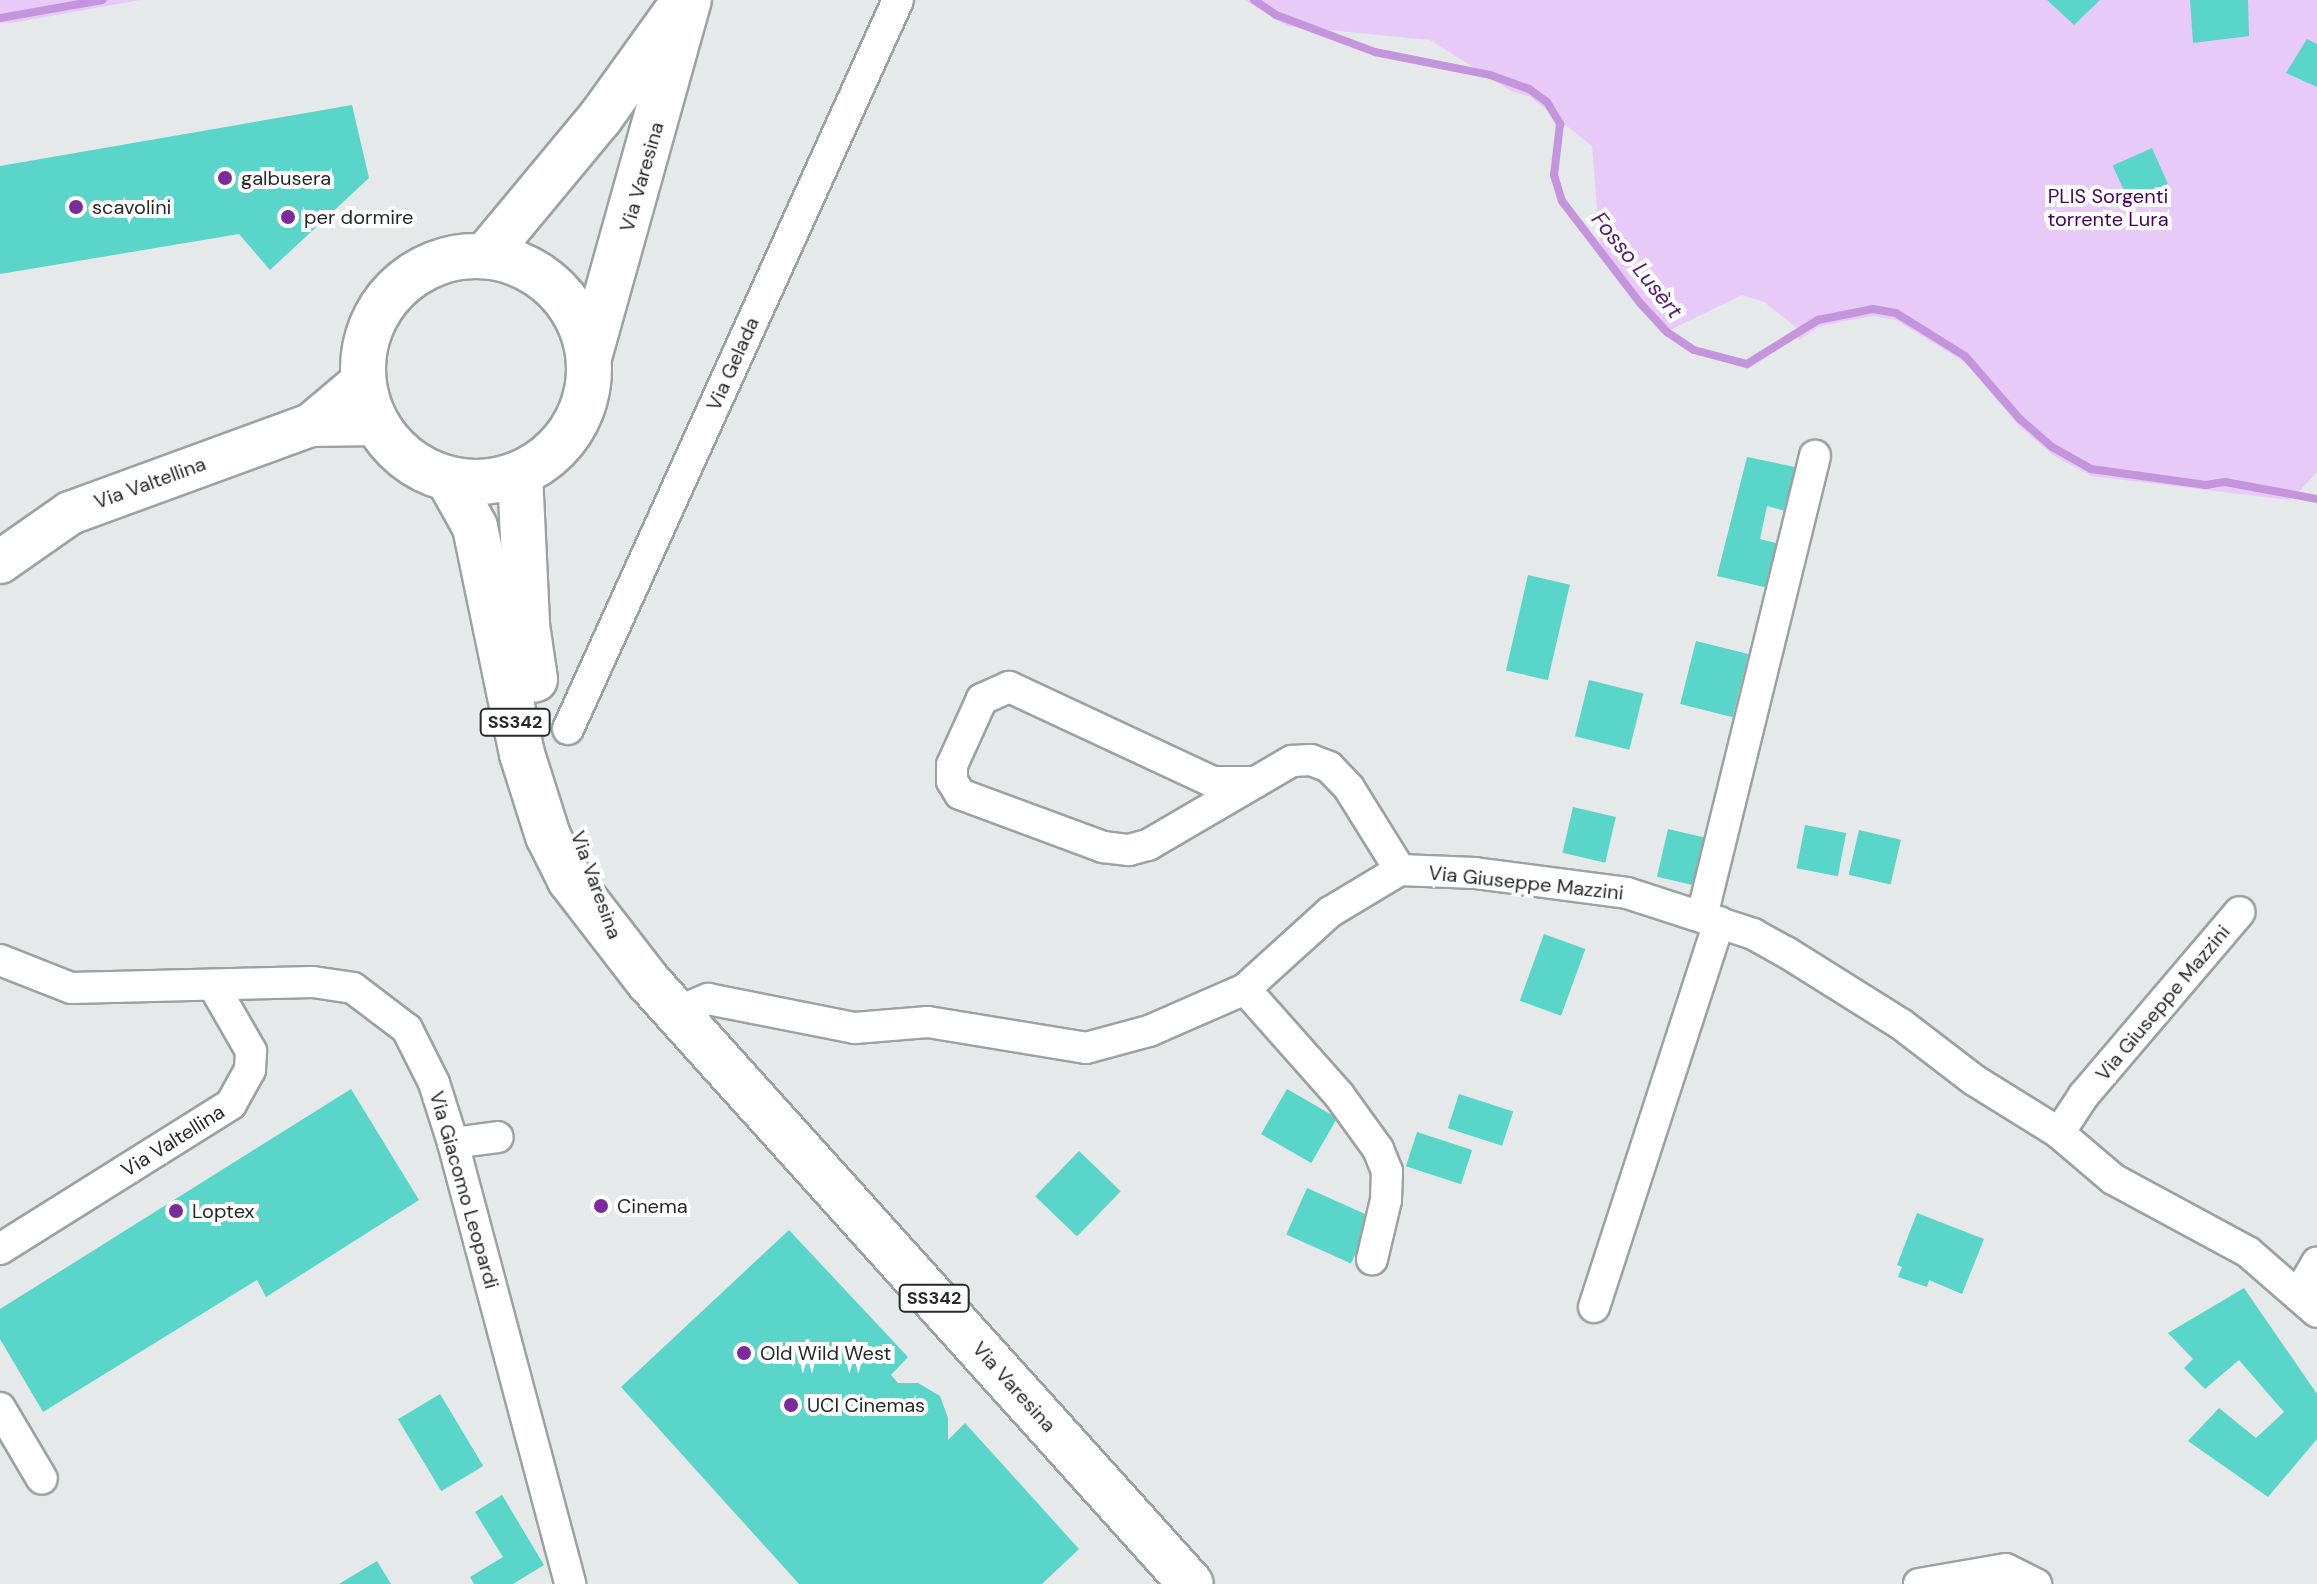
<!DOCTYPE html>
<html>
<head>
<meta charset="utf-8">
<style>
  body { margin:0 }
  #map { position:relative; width:2317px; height:1584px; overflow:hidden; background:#e5e9e9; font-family:"DM Sans",sans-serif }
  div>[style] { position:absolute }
  .green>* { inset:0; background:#e8caf8 }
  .stream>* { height:8px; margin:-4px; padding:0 4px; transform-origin:4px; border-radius:4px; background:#c495dc }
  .building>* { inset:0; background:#59d6c9; transform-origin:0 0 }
  .roads { filter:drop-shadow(2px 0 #9da1a1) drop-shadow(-2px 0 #9da1a1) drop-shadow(0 2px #9da1a1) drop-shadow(0 -2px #9da1a1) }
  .street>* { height:30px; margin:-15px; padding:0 15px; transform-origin:15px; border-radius:15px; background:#fff }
  .secondary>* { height:42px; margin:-21px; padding:0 21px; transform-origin:21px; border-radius:21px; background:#fff }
  .primary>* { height:44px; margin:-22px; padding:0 22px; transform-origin:22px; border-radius:22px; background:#fff }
  .primary>.ring { margin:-22px; padding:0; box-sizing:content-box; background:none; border:44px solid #fff; border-radius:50% }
  .dots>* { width:22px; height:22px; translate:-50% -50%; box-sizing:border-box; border:4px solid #fff; border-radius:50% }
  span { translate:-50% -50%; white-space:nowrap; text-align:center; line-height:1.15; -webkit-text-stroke:8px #fff; paint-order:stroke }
  .shield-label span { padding:2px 6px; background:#fff; border:2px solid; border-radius:6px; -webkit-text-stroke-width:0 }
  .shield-label { font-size:18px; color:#272928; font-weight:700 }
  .street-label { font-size:20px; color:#272928 }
  .poi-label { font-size:20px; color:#272928 }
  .left { translate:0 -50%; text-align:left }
  .park-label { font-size:20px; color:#45035c }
  .water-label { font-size:22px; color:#55196d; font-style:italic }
</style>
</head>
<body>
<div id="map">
  <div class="green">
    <div style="clip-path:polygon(0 0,140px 0,12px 23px,0 23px)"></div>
    <div style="clip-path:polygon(1245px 0,2317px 0,2317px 472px,2291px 500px,2091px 476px,2053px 455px,2019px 426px,1966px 363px,1896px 320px,1873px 316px,1844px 321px,1818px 327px,1799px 340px,1797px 328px,1764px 302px,1742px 295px,1662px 334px,1601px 258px,1592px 146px,1529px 96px,1511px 91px,1430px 40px,1287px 26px)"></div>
  </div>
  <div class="stream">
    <div style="left:1254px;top:0;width:27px;rotate:34deg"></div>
    <div style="left:1276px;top:15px;width:106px;rotate:20.5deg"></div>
    <div style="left:1375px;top:52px;width:117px;rotate:11.3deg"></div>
    <div style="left:1490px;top:75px;width:41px;rotate:19.7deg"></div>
    <div style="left:1529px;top:89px;width:22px;rotate:36deg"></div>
    <div style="left:1547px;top:102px;width:26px;rotate:59deg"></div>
    <div style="left:1560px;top:124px;width:51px;rotate:96.7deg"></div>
    <div style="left:1554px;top:175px;width:27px;rotate:73deg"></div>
    <div style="left:1562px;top:201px;width:128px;rotate:52.6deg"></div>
    <div style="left:1640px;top:303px;width:40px;rotate:47deg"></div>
    <div style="left:1667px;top:332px;width:32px;rotate:34deg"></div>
    <div style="left:1694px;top:350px;width:55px;rotate:14.8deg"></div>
    <div style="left:1747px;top:364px;width:84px;rotate:-31.8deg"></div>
    <div style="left:1818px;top:320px;width:56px;rotate:-11.3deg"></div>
    <div style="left:1873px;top:309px;width:23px;rotate:10deg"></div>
    <div style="left:1896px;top:313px;width:81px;rotate:31.9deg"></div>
    <div style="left:1965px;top:356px;width:84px;rotate:48.9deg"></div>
    <div style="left:2020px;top:419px;width:43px;rotate:41.2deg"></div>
    <div style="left:2052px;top:447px;width:45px;rotate:29.4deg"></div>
    <div style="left:2091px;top:469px;width:116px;rotate:7.9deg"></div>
    <div style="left:2206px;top:485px;width:19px;rotate:-9deg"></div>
    <div style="left:2225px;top:482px;width:94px;rotate:10.5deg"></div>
    <div style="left:0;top:18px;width:104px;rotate:-10deg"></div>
  </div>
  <div class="building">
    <div style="clip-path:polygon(2047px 0,2100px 0,2074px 25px)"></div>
    <div style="clip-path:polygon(2190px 0,2248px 0,2249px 36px,2193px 43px)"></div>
    <div style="clip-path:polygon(2307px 39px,2317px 44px,2317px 87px,2286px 73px)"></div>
    <div style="clip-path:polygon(352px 105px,369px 178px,270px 270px,239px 234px,0 274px,0 166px)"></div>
    <div style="left:2152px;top:148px;width:39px;height:43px;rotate:66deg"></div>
    <div style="clip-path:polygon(1747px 457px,1800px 468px,1789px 512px,1767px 506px,1760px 539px,1780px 544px,1768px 588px,1717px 576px)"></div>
    <div style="left:1528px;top:575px;width:43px;height:98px;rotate:13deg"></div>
    <div style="left:1696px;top:641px;width:54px;height:65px;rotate:14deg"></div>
    <div style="left:1589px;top:680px;width:56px;height:58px;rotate:14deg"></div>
    <div style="left:1573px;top:807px;width:44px;height:47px;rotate:13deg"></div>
    <div style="left:1805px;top:825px;width:42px;height:44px;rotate:11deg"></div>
    <div style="left:1668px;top:829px;width:43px;height:49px;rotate:13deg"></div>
    <div style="left:1859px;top:830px;width:43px;height:46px;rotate:13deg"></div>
    <div style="left:1544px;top:934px;width:44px;height:71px;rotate:20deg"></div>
    <div style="clip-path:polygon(351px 1089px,419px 1200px,266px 1297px,257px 1280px,43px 1412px,0 1339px,0 1309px)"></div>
    <div style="left:1287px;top:1089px;width:58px;height:52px;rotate:30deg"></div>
    <div style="left:1459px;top:1094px;width:57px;height:36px;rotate:18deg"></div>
    <div style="left:1417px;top:1132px;width:58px;height:36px;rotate:18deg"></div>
    <div style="left:1079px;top:1151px;width:58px;height:63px;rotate:44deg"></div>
    <div style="left:1307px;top:1188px;width:71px;height:51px;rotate:24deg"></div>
    <div style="clip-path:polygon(1917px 1213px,1984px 1239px,1962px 1294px,1929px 1280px,1927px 1287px,1898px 1277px,1902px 1267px,1897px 1265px)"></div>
    <div style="clip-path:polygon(789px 1230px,908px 1357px,891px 1375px,898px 1383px,918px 1383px,940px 1396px,948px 1418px,948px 1440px,965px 1423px,1079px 1549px,1042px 1584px,799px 1584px,621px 1387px)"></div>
    <div style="clip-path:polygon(2244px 1288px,2317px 1394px,2317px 1439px,2268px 1497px,2188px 1441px,2219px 1408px,2256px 1438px,2284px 1412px,2239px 1360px,2205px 1389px,2184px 1368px,2193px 1359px,2168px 1333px)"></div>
    <div style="left:440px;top:1394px;width:84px;height:49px;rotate:59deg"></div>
    <div style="clip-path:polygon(502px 1495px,544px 1565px,513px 1584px,474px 1584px,470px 1577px,503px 1557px,475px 1512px)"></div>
    <div style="clip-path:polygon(377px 1561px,391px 1584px,339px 1584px)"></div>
  </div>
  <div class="roads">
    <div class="street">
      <div style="left:568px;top:729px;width:800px;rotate:-65.64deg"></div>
      <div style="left:1256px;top:782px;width:43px;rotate:180deg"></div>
      <div style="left:1213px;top:782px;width:225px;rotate:-155deg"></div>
      <div style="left:1009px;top:687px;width:30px;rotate:156deg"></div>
      <div style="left:982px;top:699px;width:72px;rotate:114.4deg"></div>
      <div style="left:952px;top:765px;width:16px;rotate:90deg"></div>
      <div style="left:952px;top:781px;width:15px;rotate:58deg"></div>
      <div style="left:960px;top:794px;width:153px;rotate:20.3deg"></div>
      <div style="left:1103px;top:847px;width:26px;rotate:7deg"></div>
      <div style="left:1129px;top:850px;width:20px;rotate:-15deg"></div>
      <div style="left:1148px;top:845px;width:167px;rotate:-30.3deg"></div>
      <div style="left:1292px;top:761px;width:19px;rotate:-3deg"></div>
      <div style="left:1311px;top:760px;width:19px;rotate:21deg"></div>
      <div style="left:1329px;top:767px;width:29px;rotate:46deg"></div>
      <div style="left:1349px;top:788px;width:97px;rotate:58.1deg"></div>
      <div style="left:1702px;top:916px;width:474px;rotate:-76.2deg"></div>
      <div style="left:0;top:960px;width:76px;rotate:21.5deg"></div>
      <div style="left:71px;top:988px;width:242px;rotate:-1.4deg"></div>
      <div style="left:313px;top:982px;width:40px;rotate:8.5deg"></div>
      <div style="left:353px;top:988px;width:68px;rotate:37.2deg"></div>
      <div style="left:407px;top:1029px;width:60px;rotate:63.4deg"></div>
      <div style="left:434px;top:1083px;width:63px;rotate:72.4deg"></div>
      <div style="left:453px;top:1143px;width:456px;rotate:75.1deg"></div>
      <div style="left:1245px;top:989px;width:142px;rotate:48.4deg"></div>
      <div style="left:1339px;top:1095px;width:67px;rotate:54.2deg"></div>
      <div style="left:1378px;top:1149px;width:24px;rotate:68deg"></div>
      <div style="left:1387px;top:1171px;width:29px;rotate:92deg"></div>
      <div style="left:1386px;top:1200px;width:61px;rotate:103.3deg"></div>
      <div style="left:677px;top:1012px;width:34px;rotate:-23deg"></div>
      <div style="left:708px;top:999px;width:150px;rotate:11.2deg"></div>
      <div style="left:855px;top:1028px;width:73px;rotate:-4.7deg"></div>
      <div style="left:928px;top:1022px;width:160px;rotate:9.3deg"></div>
      <div style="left:1086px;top:1048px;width:65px;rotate:-15.1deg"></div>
      <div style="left:1149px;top:1031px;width:105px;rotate:-23.6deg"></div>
      <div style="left:1245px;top:989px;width:115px;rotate:-42.2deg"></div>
      <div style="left:1330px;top:912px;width:82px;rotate:-31deg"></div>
      <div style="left:1400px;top:870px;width:75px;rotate:2.3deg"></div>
      <div style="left:1475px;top:873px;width:153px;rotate:7.5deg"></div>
      <div style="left:1627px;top:893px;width:133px;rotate:18deg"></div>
      <div style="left:1753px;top:934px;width:38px;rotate:29deg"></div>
      <div style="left:1786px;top:952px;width:136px;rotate:32.1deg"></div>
      <div style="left:1901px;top:1024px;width:92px;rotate:37.5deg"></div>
      <div style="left:1974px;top:1080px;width:100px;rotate:31.9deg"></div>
      <div style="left:2059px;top:1133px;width:71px;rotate:40.4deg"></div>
      <div style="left:2113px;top:1179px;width:153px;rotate:28.4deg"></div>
      <div style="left:2248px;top:1252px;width:91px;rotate:41deg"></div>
      <div style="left:2059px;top:1133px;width:45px;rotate:-56.7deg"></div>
      <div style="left:2084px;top:1095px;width:240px;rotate:-49.6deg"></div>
      <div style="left:453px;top:1143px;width:45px;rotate:-7.6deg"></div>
      <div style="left:0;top:1249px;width:273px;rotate:-32.1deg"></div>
      <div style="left:231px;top:1104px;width:39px;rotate:-61deg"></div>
      <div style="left:250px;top:1070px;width:19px;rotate:-87deg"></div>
      <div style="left:251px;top:1051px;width:76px;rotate:-119.9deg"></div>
      <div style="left:2300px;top:1292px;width:34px;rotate:-60deg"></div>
      <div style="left:1594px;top:1307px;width:405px;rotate:-72deg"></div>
      <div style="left:0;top:1408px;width:82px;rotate:59.4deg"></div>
      <div style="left:1919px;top:1584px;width:88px;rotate:-9.8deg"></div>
      <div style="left:2006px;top:1569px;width:34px;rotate:27deg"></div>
    </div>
    <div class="secondary">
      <div style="left:311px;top:425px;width:63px;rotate:-0.9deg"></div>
      <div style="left:0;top:562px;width:85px;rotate:-35deg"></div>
      <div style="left:70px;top:513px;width:257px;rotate:-20.1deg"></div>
      <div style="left:311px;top:425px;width:68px;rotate:-40.2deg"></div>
    </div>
    <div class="primary">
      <div style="left:487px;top:254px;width:177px;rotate:-50.3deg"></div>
      <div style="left:600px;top:118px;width:127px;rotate:-54.3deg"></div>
      <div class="ring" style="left:363px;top:256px;width:182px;height:182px"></div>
      <div style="left:590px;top:354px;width:368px;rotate:-74.4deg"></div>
      <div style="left:520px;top:474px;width:151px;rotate:87.3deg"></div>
      <div style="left:527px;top:625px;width:55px;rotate:81.6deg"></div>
      <div style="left:450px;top:482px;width:51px;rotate:60.9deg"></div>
      <div style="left:475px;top:527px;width:232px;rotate:78.3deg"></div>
      <div style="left:522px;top:754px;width:86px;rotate:72.4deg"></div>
      <div style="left:548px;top:836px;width:49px;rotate:63.4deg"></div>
      <div style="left:570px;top:880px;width:128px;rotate:52.3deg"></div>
      <div style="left:648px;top:981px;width:811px;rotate:48deg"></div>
    </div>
  </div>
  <div class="dots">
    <div style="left:225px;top:178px;background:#7b2b9c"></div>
    <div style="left:76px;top:207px;background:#7b2b9c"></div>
    <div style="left:288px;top:217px;background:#7b2b9c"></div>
    <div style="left:601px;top:1206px;background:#7b2b9c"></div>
    <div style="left:176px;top:1211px;background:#7b2b9c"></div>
    <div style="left:744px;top:1353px;background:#7b2b9c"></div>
    <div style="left:791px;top:1405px;background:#7b2b9c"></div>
  </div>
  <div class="shield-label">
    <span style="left:515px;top:722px">SS342</span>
    <span style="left:934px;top:1298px">SS342</span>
  </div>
  <div class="street-label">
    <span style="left:642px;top:177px;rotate:-74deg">Via Varesina</span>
    <span style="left:733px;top:364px;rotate:-66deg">Via Gelada</span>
    <span style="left:150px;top:483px;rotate:-20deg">Via Valtellina</span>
    <span style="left:1526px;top:883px;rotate:6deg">Via Giuseppe Mazzini</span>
    <span style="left:596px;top:885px;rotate:70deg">Via Varesina</span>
    <span style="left:2163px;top:1003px;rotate:-50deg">Via Giuseppe Mazzini</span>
    <span style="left:173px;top:1141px;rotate:-32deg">Via Valtellina</span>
    <span style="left:464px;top:1190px;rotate:74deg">Via Giacomo Leopardi</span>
    <span style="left:1014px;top:1387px;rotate:48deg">Via Varesina</span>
  </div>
  <div class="poi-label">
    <span class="left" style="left:241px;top:178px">galbusera</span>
    <span class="left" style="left:92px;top:207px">scavolini</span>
    <span class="left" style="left:304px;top:217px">per dormire</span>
    <span class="left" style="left:617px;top:1206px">Cinema</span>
    <span class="left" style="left:192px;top:1211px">Loptex</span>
    <span class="left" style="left:760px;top:1353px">Old Wild West</span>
    <span class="left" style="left:807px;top:1405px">UCI Cinemas</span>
  </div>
  <div class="park-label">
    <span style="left:2108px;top:208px">PLIS Sorgenti<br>torrente Lura</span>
  </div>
  <div class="water-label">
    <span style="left:1637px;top:265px;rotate:51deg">Fosso Lusèrt</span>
  </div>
</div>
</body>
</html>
